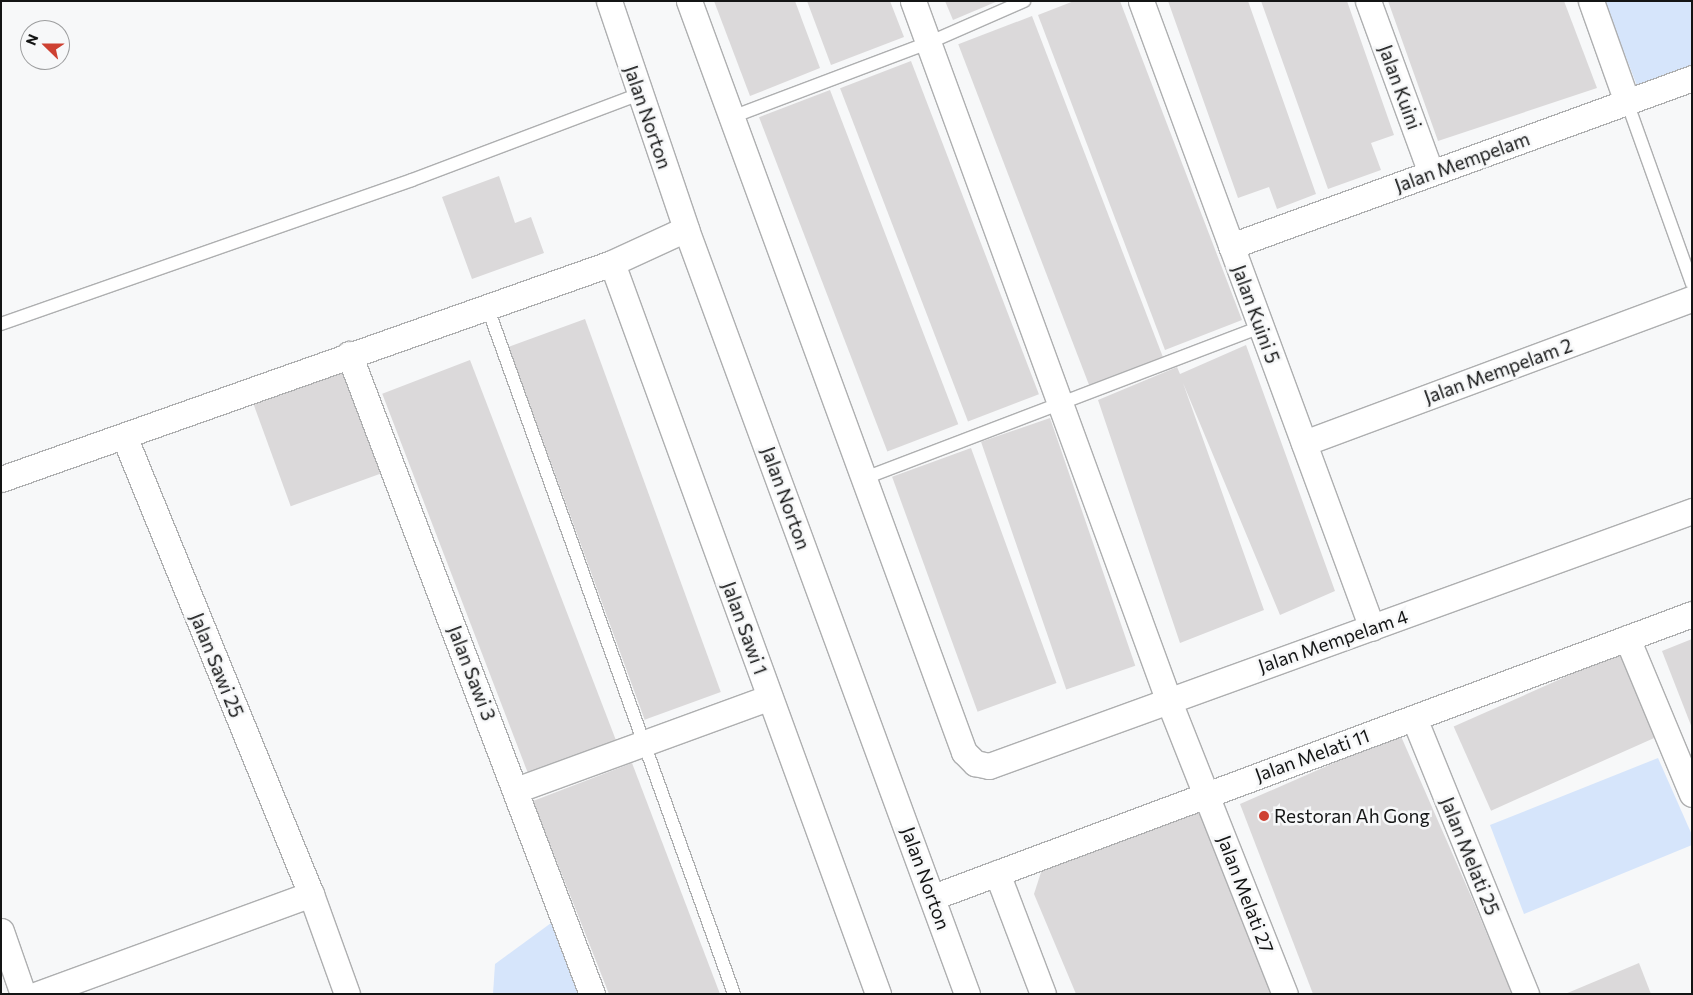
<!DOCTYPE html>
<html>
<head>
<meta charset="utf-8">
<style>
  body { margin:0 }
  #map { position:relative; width:1693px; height:995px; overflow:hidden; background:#f7f8f9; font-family:Commissioner,sans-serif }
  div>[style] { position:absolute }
  .green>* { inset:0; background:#d6e5fb }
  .building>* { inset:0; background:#dbd9da; transform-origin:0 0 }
  .roads { filter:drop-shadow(1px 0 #aeafb0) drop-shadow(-1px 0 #aeafb0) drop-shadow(0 1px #aeafb0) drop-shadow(0 -1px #aeafb0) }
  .lane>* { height:12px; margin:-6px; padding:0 6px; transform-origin:6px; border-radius:6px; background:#fff }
  .street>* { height:25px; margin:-12.5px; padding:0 12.5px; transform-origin:12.5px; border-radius:12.5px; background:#fff }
  .dots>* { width:14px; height:14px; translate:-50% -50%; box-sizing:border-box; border:2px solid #f7f8f9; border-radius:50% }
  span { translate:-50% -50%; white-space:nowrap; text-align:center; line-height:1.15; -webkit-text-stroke:5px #f7f8f9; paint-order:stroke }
  .street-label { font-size:19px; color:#141515 }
  .poi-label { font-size:19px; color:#141515 }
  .left { translate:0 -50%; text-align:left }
  .frame { position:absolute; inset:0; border:2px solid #141515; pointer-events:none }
  .north { position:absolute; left:20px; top:20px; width:50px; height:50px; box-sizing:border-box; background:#f7f8f9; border:1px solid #9c9d9e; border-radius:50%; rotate:292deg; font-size:14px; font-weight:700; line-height:20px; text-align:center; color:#141515 }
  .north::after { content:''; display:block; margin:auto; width:18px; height:22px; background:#ce4132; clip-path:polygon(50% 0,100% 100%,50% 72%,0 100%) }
</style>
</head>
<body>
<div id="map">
  <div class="green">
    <div style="clip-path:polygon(1604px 1px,1692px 1px,1692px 78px,1641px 96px)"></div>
    <div style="clip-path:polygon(1658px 758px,1692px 835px,1692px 845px,1524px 914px,1490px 825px)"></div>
    <div style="clip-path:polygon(562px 915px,592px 994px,493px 994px,495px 964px)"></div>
  </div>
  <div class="building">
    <div style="clip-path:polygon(714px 1px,795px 1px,820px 68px,750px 96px)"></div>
    <div style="clip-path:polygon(807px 1px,890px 1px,904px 37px,831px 65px)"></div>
    <div style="clip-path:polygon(945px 1px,998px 1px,953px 20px)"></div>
    <div style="clip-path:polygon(1074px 1px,1120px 1px,1242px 320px,1165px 350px,1038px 15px)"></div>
    <div style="clip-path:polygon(1168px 1px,1248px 1px,1316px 194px,1277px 209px,1269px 187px,1238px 198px)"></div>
    <div style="clip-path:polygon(1261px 1px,1347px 1px,1394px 135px,1371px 143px,1381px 170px,1328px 189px)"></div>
    <div style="clip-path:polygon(1388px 1px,1564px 1px,1597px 88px,1438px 141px)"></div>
    <div style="left:1032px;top:16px;width:365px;height:79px;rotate:69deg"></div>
    <div style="left:911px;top:61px;width:357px;height:76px;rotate:69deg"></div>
    <div style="left:830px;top:90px;width:358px;height:76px;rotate:69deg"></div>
    <div style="clip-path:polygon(499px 176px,515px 223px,531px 217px,544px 253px,472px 279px,442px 197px)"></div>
    <div style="left:585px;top:319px;width:397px;height:81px;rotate:70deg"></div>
    <div style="clip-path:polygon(1246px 345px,1335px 591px,1280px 615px,1183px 383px,1264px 610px,1180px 643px,1098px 400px,1177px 367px,1180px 374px)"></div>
    <div style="left:470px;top:360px;width:407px;height:94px;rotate:69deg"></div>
    <div style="left:344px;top:372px;width:108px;height:96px;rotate:70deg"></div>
    <div style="left:1050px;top:418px;width:262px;height:73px;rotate:71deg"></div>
    <div style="left:971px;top:448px;width:250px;height:84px;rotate:70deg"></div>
    <div style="clip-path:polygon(1692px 639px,1692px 728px,1662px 651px)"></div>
    <div style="left:1619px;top:653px;width:92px;height:181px;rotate:66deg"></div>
    <div style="clip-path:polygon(1400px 734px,1474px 903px,1512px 994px,1313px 994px,1240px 804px)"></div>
    <div style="clip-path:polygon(632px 763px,720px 994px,609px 994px,533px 801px)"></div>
    <div style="clip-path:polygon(1193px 808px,1209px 821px,1275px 994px,1076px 994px,1034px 894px,1044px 863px)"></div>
    <div style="clip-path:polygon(1639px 963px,1651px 994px,1565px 994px)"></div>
  </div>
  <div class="roads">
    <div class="lane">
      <div style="left:1627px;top:102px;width:193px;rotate:70.3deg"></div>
      <div style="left:732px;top:117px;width:210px;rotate:-20.7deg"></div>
      <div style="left:928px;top:43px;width:105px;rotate:-23.6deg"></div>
      <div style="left:487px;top:306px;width:731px;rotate:70.25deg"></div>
      <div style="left:1px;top:324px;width:435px;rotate:-19.3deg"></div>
      <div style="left:412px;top:180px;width:244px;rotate:-20.7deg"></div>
      <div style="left:865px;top:478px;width:424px;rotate:-20.9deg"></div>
    </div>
    <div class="street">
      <div style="left:609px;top:1px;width:241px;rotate:71.3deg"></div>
      <div style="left:686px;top:229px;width:815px;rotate:69.83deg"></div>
      <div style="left:689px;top:1px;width:800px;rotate:69.89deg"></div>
      <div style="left:964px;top:752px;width:16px;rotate:45deg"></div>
      <div style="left:975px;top:763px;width:14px;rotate:12deg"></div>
      <div style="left:989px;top:766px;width:748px;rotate:-19.94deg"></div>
      <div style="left:913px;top:1px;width:743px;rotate:69.93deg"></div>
      <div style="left:1168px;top:699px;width:317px;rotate:68.4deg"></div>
      <div style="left:1141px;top:1px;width:668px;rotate:69.78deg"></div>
      <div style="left:1368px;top:1px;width:183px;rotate:69.9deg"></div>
      <div style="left:1591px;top:1px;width:107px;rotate:70.4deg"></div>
      <div style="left:1231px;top:246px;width:491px;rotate:-20deg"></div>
      <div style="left:612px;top:263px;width:778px;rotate:70deg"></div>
      <div style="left:349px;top:354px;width:685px;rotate:69.21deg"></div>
      <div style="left:124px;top:436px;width:495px;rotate:67.8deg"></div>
      <div style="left:311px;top:894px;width:106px;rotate:70.2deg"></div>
      <div style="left:1304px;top:443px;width:414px;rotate:-20.4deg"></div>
      <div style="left:1px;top:479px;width:648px;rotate:-19.47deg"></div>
      <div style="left:612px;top:263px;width:81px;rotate:-24.7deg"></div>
      <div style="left:1627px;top:638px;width:169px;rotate:67.4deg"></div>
      <div style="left:1414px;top:718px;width:298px;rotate:67.9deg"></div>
      <div style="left:516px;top:790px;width:270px;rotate:-20.1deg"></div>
      <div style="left:997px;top:873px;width:129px;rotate:69.2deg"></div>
      <div style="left:933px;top:897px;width:810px;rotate:-20.45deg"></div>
      <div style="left:1px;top:931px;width:67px;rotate:70.8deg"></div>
      <div style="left:38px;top:994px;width:291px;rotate:-20.1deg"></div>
    </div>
  </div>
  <div class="dots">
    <div style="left:1264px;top:816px;background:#ce4132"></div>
  </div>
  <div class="street-label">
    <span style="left:1400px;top:87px;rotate:70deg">Jalan Kuini</span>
    <span style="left:648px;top:117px;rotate:71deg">Jalan Norton</span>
    <span style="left:1462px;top:162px;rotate:-20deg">Jalan Mempelam</span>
    <span style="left:1256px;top:314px;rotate:70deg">Jalan Kuini 5</span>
    <span style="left:1498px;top:371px;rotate:-20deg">Jalan Mempelam 2</span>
    <span style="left:786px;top:498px;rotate:70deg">Jalan Norton</span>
    <span style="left:745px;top:628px;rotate:70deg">Jalan Sawi 1</span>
    <span style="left:1333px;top:641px;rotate:-19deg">Jalan Mempelam 4</span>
    <span style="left:217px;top:665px;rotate:68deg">Jalan Sawi 25</span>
    <span style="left:472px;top:673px;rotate:69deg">Jalan Sawi 3</span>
    <span style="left:1312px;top:755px;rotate:-20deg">Jalan Melati 11</span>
    <span style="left:1470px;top:856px;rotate:68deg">Jalan Melati 25</span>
    <span style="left:926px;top:878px;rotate:70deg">Jalan Norton</span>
    <span style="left:1246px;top:894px;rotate:69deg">Jalan Melati 27</span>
  </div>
  <div class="poi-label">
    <span class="left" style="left:1274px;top:816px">Restoran Ah Gong</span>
  </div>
  <div class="frame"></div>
  <div class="north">N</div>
</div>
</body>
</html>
